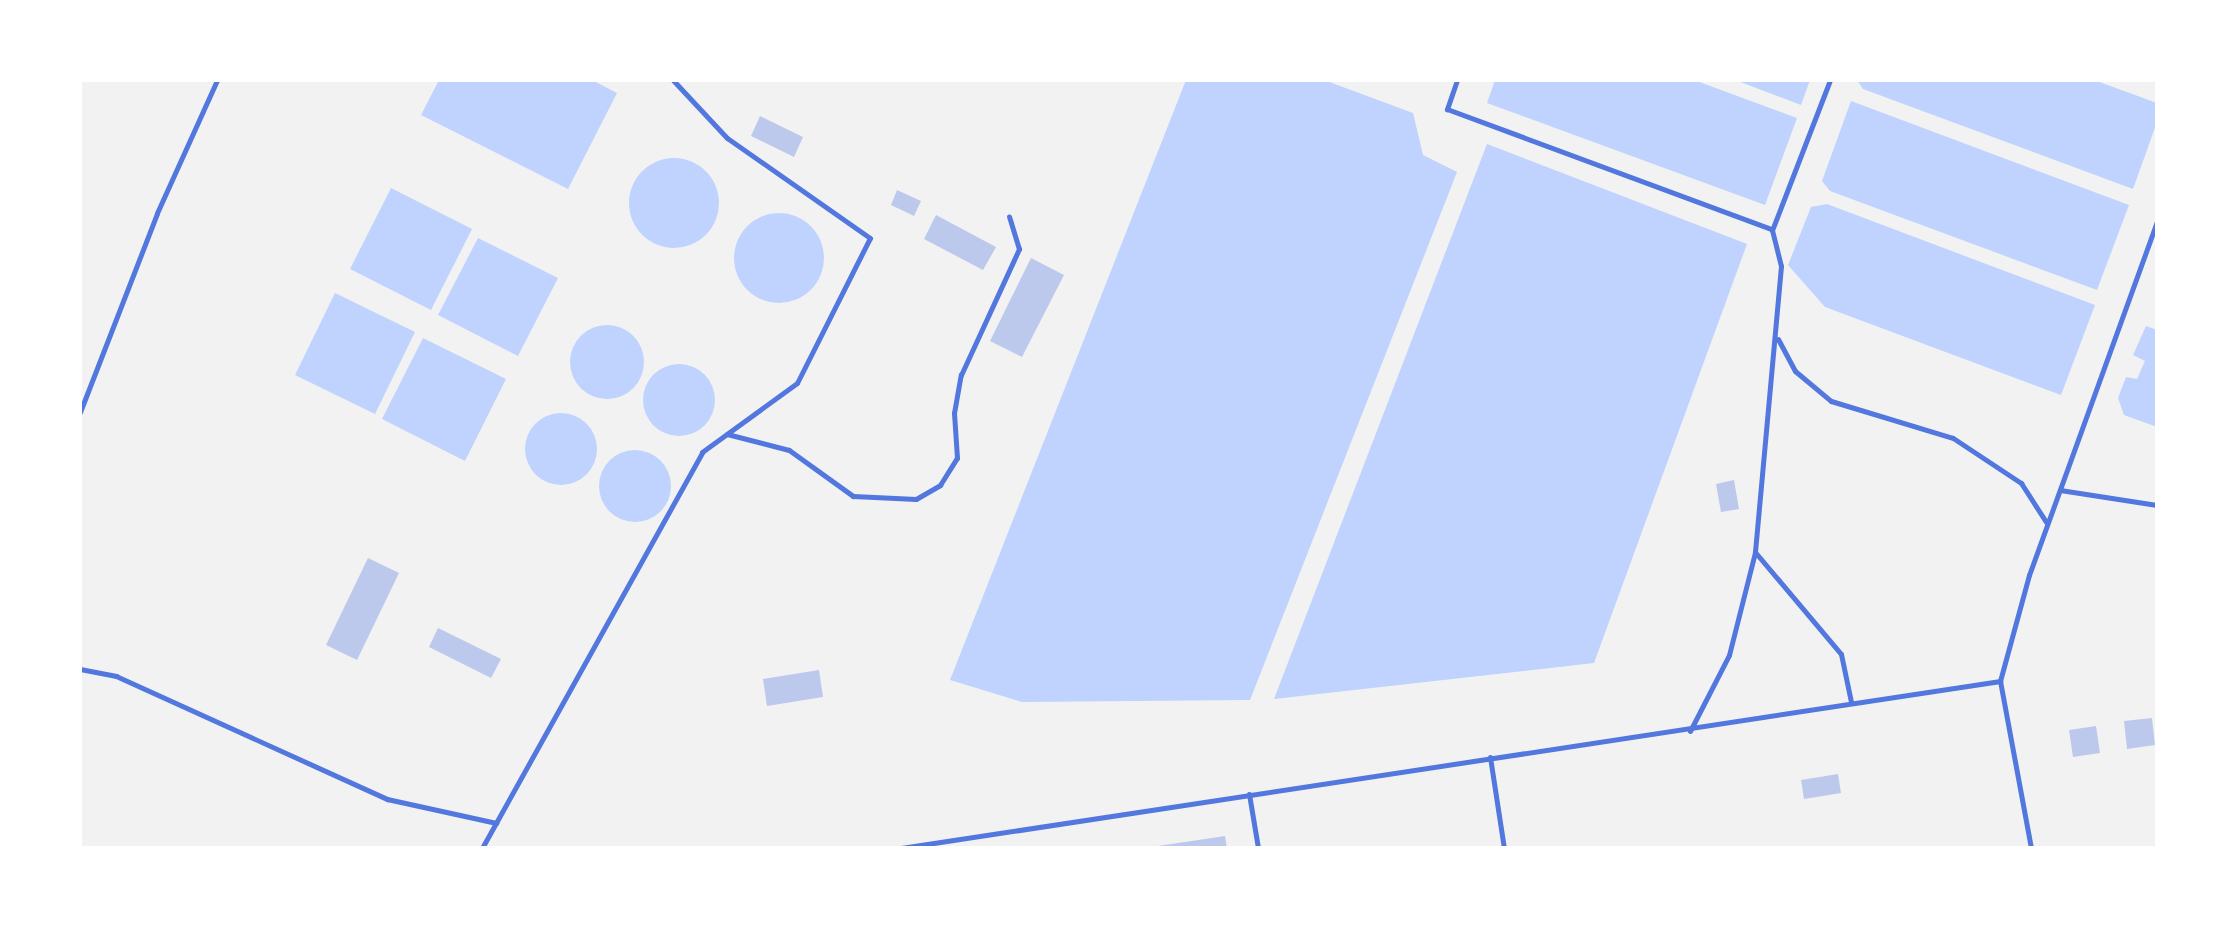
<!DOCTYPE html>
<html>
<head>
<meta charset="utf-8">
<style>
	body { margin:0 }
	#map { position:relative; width:2237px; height:928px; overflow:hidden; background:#f2f2f2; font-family:Overpass,sans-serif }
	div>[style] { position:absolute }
	.water>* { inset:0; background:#bfd3fe }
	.round { border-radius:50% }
	.building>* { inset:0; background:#bdc9ec }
	.service>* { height:5px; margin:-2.5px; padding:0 2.5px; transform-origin:2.5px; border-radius:2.5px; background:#5277de }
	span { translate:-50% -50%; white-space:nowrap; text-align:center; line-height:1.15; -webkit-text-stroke:9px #fff; paint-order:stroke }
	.frame { position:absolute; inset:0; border:82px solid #fff; pointer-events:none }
</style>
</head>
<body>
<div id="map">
	<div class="water">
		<div style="clip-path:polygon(439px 80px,592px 80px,617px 93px,568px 189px,421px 115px)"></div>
		<div style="clip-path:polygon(1186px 80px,1324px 80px,1413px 113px,1423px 155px,1457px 172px,1250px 700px,1022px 702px,950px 680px)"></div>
		<div style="clip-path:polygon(1495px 80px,1694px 80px,1797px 118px,1765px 205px,1487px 103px)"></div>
		<div style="clip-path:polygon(1735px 80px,1810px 80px,1801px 105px)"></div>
		<div style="clip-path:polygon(1857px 80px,2094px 80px,2157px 103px,2157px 122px,2133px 189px,1863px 89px)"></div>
		<div style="clip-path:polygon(1851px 101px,2129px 205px,2097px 290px,1830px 191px,1822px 181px)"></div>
		<div style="clip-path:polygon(1487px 144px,1747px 244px,1594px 663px,1274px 699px)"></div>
		<div class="round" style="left:629px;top:158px;width:90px;height:90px"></div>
		<div style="clip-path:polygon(391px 188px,472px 229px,431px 310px,350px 269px)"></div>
		<div style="clip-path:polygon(1827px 204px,2095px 305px,2061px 395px,1825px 307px,1788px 265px,1811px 207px)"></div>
		<div class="round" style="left:734px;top:213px;width:90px;height:90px"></div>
		<div style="clip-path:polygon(478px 238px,558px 278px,518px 356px,438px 315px)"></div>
		<div style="clip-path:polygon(335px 293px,415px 332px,375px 414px,295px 375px)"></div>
		<div class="round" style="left:570px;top:325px;width:74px;height:74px"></div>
		<div style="clip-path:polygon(2146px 326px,2157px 330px,2157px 427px,2124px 415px,2118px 398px,2126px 377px,2137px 379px,2145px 361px,2133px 355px)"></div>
		<div style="clip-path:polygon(423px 338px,506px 379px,465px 461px,382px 419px)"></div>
		<div class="round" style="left:643px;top:364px;width:72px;height:72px"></div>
		<div class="round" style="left:525px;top:413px;width:72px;height:72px"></div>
		<div class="round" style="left:599px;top:450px;width:72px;height:72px"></div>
	</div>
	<div class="building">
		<div style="clip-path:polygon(760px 116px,803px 137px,794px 157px,751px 136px)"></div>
		<div style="clip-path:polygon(897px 190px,921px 201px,914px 216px,891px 205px)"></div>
		<div style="clip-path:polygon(936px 215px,996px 247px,983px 270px,924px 239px)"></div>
		<div style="clip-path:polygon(1031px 258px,1064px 275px,1022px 357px,990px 341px)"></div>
		<div style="clip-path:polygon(1734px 480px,1739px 509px,1721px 512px,1716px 484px)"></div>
		<div style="clip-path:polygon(368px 558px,399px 573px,357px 660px,326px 645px)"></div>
		<div style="clip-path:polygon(438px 628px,501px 659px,491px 678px,429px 647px)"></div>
		<div style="clip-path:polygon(819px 670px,823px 697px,767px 706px,763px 679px)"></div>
		<div style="clip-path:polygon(2152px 718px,2155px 745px,2127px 749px,2124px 721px)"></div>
		<div style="clip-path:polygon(2096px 726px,2100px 753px,2073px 757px,2069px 730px)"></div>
		<div style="clip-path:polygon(1838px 774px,1841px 793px,1804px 799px,1801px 780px)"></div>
		<div style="clip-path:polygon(1225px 836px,1227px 848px,1158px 848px,1158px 846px)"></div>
	</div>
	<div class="service">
		<div style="left:1457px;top:80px;width:31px;rotate:109deg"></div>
		<div style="left:1447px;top:109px;width:346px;rotate:20.3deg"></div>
		<div style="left:1830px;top:80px;width:161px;rotate:111.1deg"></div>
		<div style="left:1772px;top:230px;width:37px;rotate:76deg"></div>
		<div style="left:1781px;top:266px;width:287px;rotate:95.2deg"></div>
		<div style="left:1755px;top:552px;width:133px;rotate:49.9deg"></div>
		<div style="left:1841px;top:654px;width:49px;rotate:78.2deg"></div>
		<div style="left:1778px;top:339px;width:36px;rotate:62deg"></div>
		<div style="left:1795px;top:371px;width:47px;rotate:39.8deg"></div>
		<div style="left:1831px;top:401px;width:127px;rotate:16.9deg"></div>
		<div style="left:1953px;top:438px;width:82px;rotate:33.5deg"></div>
		<div style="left:2021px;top:483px;width:46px;rotate:57.3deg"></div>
		<div style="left:80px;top:412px;width:213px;rotate:-68.8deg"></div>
		<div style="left:157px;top:213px;width:146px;rotate:-65.7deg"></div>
		<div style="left:727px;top:434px;width:64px;rotate:14.5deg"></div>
		<div style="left:789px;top:450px;width:79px;rotate:35.7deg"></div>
		<div style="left:853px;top:496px;width:63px;rotate:2.7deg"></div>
		<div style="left:916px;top:499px;width:28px;rotate:-30deg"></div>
		<div style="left:940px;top:485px;width:32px;rotate:-58deg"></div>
		<div style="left:957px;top:458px;width:45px;rotate:-93.8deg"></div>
		<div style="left:954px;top:413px;width:39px;rotate:-80deg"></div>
		<div style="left:961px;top:375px;width:139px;rotate:-65.3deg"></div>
		<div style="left:1019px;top:249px;width:34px;rotate:-107deg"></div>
		<div style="left:2060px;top:490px;width:98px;rotate:8.8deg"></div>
		<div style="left:80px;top:669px;width:37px;rotate:11deg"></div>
		<div style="left:116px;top:676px;width:298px;rotate:24.4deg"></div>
		<div style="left:387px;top:799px;width:112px;rotate:12.4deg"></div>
		<div style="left:1690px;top:731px;width:85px;rotate:-62.8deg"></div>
		<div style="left:1729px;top:655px;width:106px;rotate:-75.8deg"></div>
		<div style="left:1490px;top:757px;width:92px;rotate:81.3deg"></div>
		<div style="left:1249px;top:794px;width:55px;rotate:80.5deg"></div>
		<div style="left:482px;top:848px;width:453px;rotate:-60.9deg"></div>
		<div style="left:702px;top:452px;width:117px;rotate:-36deg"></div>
		<div style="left:797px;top:383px;width:162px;rotate:-63.3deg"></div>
		<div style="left:870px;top:238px;width:174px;rotate:-145deg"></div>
		<div style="left:727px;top:138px;width:79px;rotate:-133deg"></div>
		<div style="left:901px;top:848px;width:1112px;rotate:-8.64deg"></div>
		<div style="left:2031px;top:848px;width:170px;rotate:-100.5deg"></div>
		<div style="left:2000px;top:681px;width:110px;rotate:-74.7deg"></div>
		<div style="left:2029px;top:575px;width:376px;rotate:-70.1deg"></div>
	</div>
	<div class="frame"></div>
</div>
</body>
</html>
